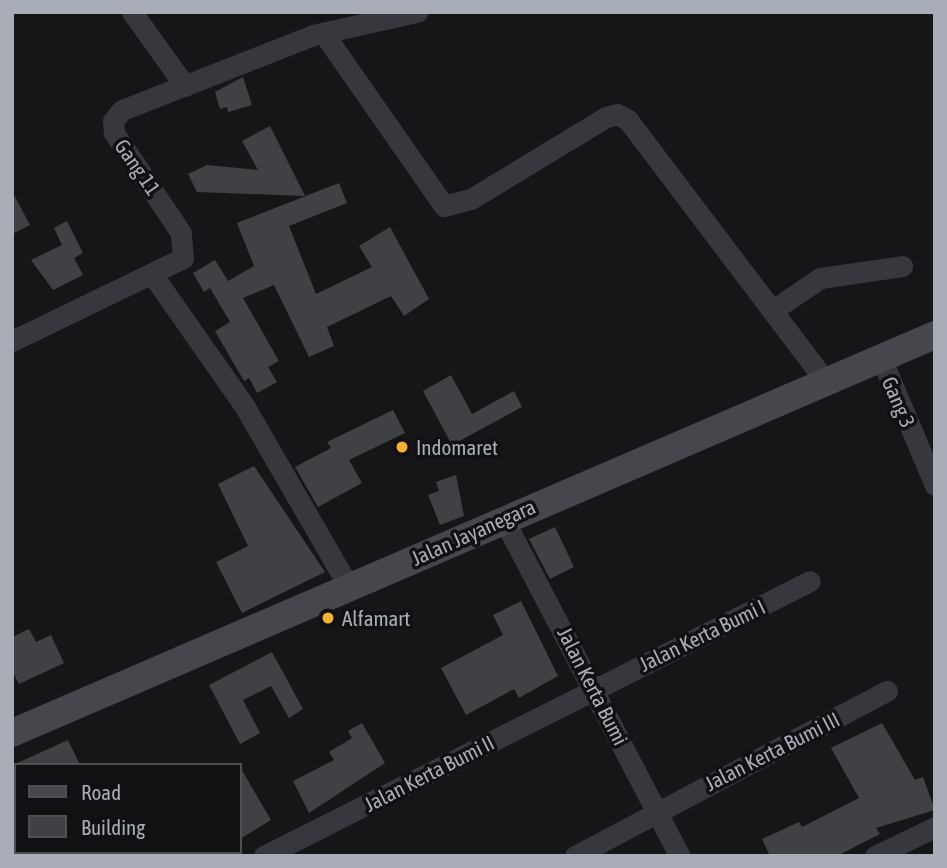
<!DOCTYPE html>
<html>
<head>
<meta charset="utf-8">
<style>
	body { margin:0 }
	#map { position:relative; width:947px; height:868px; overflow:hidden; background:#161618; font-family:"Asap Condensed",sans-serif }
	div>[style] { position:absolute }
	.building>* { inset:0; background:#404145 }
	.street>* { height:21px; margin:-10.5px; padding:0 10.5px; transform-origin:10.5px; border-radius:10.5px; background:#37383d }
	.secondary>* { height:28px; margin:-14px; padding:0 14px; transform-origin:14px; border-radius:14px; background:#45474d }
	.dots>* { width:19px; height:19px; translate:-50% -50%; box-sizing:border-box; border:4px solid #111113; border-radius:50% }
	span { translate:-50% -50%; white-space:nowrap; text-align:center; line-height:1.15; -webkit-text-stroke:7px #111113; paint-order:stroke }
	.street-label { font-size:21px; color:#a8adb8 }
	.poi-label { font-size:21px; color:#a8adb8 }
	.left { translate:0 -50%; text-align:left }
	.frame { position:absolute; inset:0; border:14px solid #a8adb8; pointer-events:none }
	.legend { position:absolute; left:14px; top:763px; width:228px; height:91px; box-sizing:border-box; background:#111113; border:2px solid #4d4f55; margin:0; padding:9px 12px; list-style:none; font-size:21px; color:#a8adb8 }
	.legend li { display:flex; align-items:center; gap:14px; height:35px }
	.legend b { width:35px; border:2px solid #4d4f55 }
</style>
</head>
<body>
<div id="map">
	<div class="building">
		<div style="clip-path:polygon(243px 77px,252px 105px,228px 112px,227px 107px,220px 109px,215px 92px)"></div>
		<div style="clip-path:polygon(270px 126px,305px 196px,197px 192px,188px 174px,207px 165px,258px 170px,242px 141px)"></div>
		<div style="clip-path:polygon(339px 183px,347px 203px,289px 226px,316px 294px,372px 267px,359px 246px,390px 227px,429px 299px,404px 316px,391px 296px,327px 327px,334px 346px,309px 357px,274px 285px,243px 298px,279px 361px,268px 367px,277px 382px,257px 393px,249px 378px,244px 381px,215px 331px,230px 322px,210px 288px,204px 292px,193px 273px,215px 260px,228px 281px,254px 266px,237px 223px)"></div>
		<div style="clip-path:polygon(12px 191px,30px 225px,12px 234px)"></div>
		<div style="clip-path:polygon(67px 221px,83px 253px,74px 258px,83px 275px,53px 290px,31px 260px,62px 245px,54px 228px)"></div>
		<div style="clip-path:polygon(451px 375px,472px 414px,514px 391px,522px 407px,452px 445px,423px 391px)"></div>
		<div style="clip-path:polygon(393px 410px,405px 433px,349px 460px,362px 483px,318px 507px,295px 467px,331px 448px,327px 442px)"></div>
		<div style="clip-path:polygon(254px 466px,325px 572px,242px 613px,216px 562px,248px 546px,218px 484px)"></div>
		<div style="clip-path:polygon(456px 475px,464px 516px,440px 525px,428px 495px,439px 491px,436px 482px)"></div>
		<div style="clip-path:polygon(555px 527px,574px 567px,550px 579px,529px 539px)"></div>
		<div style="clip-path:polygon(521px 601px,558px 676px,519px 698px,514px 689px,466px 715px,441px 668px,503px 635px,493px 615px)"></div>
		<div style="clip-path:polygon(29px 629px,36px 642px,51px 635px,64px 663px,19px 684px,12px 671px,12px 637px)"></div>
		<div style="clip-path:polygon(272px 652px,303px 709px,289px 718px,271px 686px,243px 700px,260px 733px,240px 744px,209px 685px)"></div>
		<div style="clip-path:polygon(362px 723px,385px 763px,309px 813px,293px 781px,334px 760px,329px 752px,352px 738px,348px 731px)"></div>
		<div style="clip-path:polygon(882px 723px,915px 780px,923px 777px,935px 810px,876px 828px,880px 834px,837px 856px,770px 856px,762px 839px,799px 822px,802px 827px,859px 798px,831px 748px)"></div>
		<div style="clip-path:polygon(68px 740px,80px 765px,13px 765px)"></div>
		<div style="clip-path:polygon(240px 767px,271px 820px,240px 839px)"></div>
	</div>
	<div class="street">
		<div style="left:132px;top:12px;width:91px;rotate:54.4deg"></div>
		<div style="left:324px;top:34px;width:210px;rotate:55.1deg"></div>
		<div style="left:444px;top:206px;width:28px;rotate:-15deg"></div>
		<div style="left:471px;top:199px;width:158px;rotate:-31.3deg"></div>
		<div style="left:606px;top:117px;width:11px;rotate:-15deg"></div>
		<div style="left:617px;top:114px;width:13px;rotate:29deg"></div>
		<div style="left:628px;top:120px;width:330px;rotate:52.9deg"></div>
		<div style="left:152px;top:274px;width:162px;rotate:55deg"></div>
		<div style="left:245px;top:407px;width:208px;rotate:60deg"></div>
		<div style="left:773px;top:310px;width:57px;rotate:-34.2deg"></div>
		<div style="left:820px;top:278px;width:83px;rotate:-8.3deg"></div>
		<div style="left:12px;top:341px;width:190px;rotate:-25.9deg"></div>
		<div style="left:183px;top:258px;width:25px;rotate:-95deg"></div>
		<div style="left:181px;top:233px;width:120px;rotate:-123.8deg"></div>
		<div style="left:114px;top:133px;width:12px;rotate:-95deg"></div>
		<div style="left:113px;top:121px;width:14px;rotate:-51deg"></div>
		<div style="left:122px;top:110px;width:205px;rotate:-21.4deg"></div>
		<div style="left:313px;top:35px;width:107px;rotate:-12.5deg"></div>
		<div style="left:881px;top:358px;width:138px;rotate:67deg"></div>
		<div style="left:503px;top:518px;width:382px;rotate:62.4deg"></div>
		<div style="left:264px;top:856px;width:611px;rotate:-26.73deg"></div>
		<div style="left:575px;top:856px;width:353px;rotate:-27.9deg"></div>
		<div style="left:875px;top:856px;width:67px;rotate:-25.8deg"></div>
	</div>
	<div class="secondary">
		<div style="left:12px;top:733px;width:1005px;rotate:-23.33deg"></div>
	</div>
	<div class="dots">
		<div style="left:402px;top:447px;background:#f2b134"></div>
		<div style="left:328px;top:618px;background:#f2b134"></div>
	</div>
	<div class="street-label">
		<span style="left:138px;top:167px;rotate:55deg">Gang 11</span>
		<span style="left:899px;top:402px;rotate:67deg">Gang 3</span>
		<span style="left:473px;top:532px;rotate:-24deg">Jalan Jayanegara</span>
		<span style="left:702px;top:635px;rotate:-26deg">Jalan Kerta Bumi I</span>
		<span style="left:593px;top:686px;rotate:63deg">Jalan Kerta Bumi</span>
		<span style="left:772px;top:751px;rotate:-27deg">Jalan Kerta Bumi III</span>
		<span style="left:429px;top:773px;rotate:-27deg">Jalan Kerta Bumi II</span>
	</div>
	<div class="poi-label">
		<span class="left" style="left:416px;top:447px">Indomaret</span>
		<span class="left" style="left:342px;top:618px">Alfamart</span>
	</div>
	<div class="frame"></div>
	<ul class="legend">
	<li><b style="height:9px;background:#45474d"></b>Road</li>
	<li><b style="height:19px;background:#404145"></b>Building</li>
	</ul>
</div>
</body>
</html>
